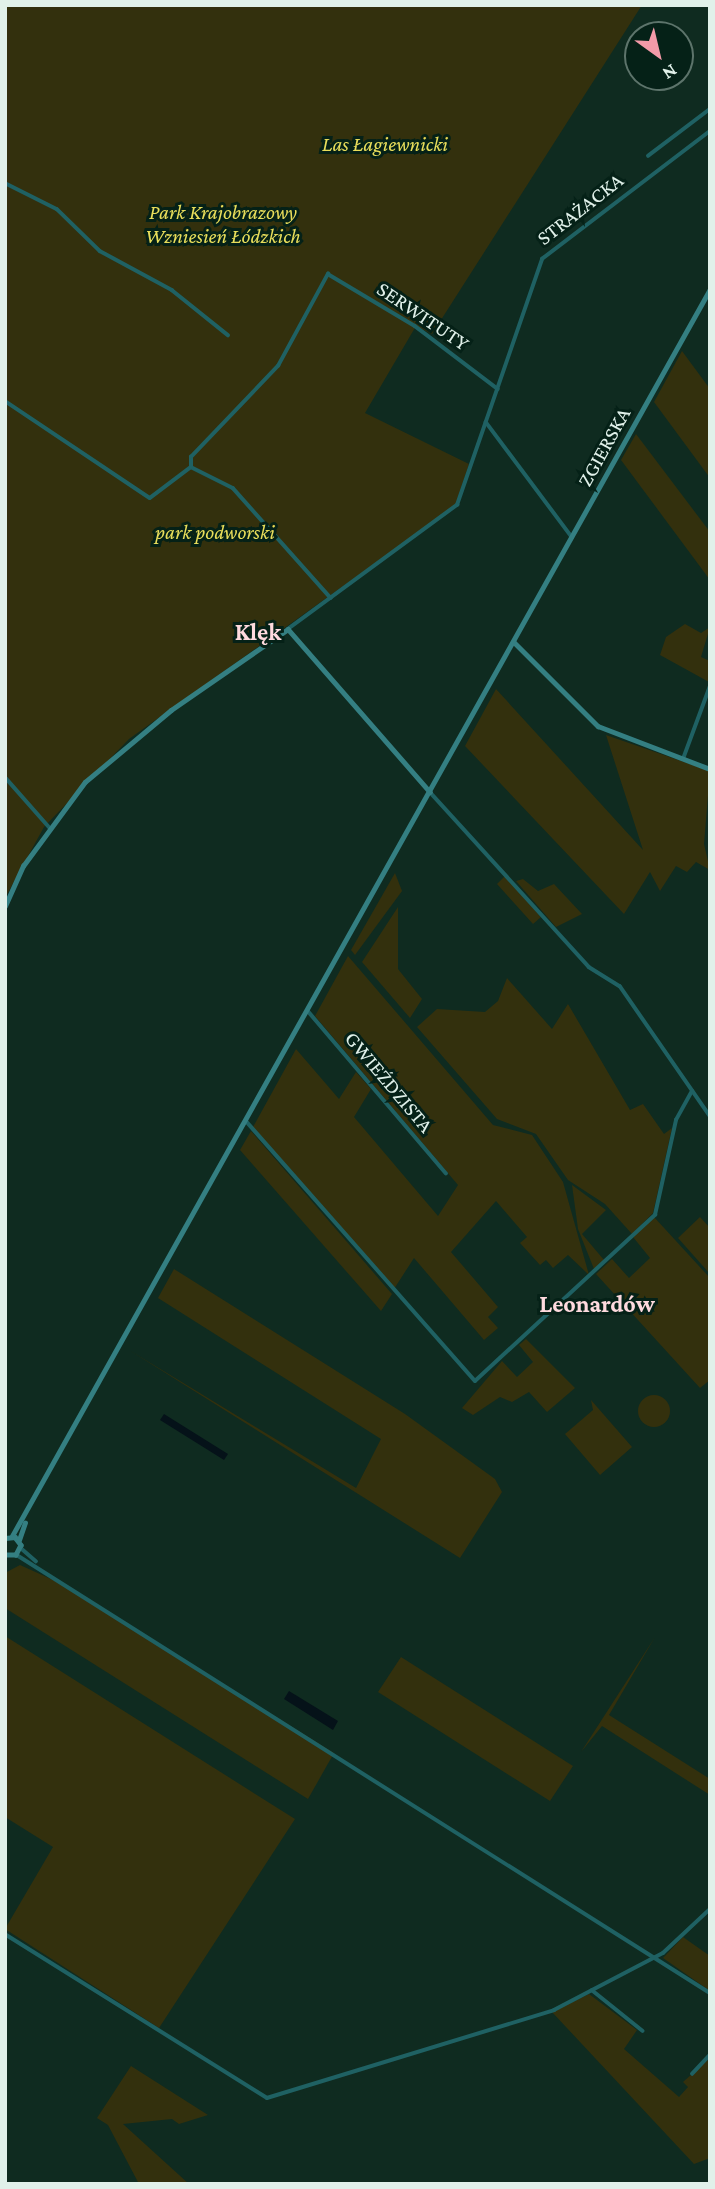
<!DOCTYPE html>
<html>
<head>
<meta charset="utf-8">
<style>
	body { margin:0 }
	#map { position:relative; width:715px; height:2189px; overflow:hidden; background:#0f2b20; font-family:"Crimson Pro",serif }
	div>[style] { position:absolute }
	.green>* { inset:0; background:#33300d }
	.round { border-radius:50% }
	.water>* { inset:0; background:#051219 }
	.street>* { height:3.5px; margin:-1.75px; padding:0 1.75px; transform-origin:1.75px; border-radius:1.75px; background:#1f6163 }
	.secondary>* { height:4.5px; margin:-2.25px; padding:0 2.25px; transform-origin:2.25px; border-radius:2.25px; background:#347f82 }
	span { translate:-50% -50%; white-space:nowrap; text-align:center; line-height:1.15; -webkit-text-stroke:6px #052117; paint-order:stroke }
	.park-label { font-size:21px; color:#e9de5b; font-style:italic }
	.street-label { font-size:21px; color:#e1f1ea }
	.quarter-label { font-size:24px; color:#fedade; font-weight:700 }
	.frame { position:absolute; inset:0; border:7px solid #e1f1ea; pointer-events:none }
	.north { position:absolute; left:624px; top:21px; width:70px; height:70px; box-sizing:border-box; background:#052117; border:2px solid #5d746b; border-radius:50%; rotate:146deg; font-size:19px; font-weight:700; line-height:28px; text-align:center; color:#e1f1ea }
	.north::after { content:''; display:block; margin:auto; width:24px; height:32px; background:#f39aa8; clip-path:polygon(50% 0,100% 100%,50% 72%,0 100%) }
</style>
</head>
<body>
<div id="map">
	<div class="green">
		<div style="clip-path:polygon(5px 5px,642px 5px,432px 334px,416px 326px,365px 413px,469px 464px,455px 506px,129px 739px,44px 827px,5px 898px)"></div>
		<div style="clip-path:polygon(682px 351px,710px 389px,710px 478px,654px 402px)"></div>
		<div style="clip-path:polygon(636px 434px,710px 532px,710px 580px,621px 460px)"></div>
		<div style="clip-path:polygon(685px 624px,701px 633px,710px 627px,701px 657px,710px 661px,709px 682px,660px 655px,666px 637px)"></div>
		<div style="clip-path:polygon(496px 689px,643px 850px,606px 735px,710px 771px,704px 844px,710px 870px,696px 862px,687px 872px,676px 866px,660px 891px,650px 872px,624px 914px,465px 746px)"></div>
		<div style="clip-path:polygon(395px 873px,402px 891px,355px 955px,351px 950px)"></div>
		<div style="clip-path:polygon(505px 876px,541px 917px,533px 924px,497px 884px)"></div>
		<div style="clip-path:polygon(523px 879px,538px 891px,554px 884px,582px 914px,556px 927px,516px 881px)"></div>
		<div style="clip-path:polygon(398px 907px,398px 969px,422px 999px,410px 1018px,362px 962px)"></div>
		<div style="clip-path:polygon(348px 956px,493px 1125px,532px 1135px,563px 1182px,589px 1275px,568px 1255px,553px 1268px,546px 1260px,540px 1265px,520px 1243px,527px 1237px,496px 1201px,451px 1252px,498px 1307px,488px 1317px,498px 1328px,484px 1340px,414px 1258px,394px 1289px,253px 1127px,296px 1049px,339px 1099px,356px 1072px,371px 1089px,354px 1117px,438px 1216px,458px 1185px,315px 1016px)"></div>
		<div style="clip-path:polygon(507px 978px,552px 1029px,568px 1004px,630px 1110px,643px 1104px,664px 1134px,672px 1128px,653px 1213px,632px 1234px,605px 1204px,568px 1180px,536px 1134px,497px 1119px,417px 1027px,437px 1009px,485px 1012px,498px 1001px)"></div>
		<div style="clip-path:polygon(251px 1131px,392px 1294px,381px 1311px,240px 1150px)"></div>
		<div style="clip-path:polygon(572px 1185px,606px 1210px,582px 1234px,604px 1260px,594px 1269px,578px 1229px)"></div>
		<div style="clip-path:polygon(654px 1217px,710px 1278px,710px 1380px,700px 1388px,596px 1274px,612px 1259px,629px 1278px,650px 1258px,633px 1237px)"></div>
		<div style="clip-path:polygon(700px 1217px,710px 1228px,710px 1274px,678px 1238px)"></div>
		<div style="clip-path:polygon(174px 1269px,405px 1414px,495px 1479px,502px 1492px,460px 1558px,129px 1350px,356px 1488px,381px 1439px,158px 1298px)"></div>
		<div style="clip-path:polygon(526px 1339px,575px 1388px,547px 1412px,529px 1392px,512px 1402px,500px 1397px,473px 1415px,462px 1408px,502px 1361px,517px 1377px,533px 1362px,519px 1345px)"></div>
		<div class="round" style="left:638px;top:1395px;width:32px;height:32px"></div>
		<div style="clip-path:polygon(591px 1400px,632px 1447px,600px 1475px,565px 1434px,593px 1410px)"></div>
		<div style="clip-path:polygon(20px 1565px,62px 1584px,334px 1753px,308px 1799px,5px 1608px,5px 1573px)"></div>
		<div style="clip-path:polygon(5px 1636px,295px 1819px,159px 2028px,5px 1929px,53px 1847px,5px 1817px)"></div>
		<div style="clip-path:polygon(655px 1637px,609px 1715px,710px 1779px,710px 1795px,602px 1726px,581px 1752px)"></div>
		<div style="clip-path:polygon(401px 1657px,573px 1766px,550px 1801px,378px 1692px)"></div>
		<div style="clip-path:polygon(683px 1937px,710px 1956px,710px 1991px,663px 1958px)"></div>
		<div style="clip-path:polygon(589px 1994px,637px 2030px,624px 2049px,679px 2097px,688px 2087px,683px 2082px,710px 2058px,710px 2158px,694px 2164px,552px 2012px)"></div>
		<div style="clip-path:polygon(131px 2066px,208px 2115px,179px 2124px,172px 2119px,123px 2124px,189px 2184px,139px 2184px,108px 2125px,97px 2118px)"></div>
	</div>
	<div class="water">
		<div style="clip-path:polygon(164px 1414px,228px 1454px,224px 1460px,160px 1420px)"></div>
		<div style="clip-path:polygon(289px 1691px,338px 1721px,333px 1730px,284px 1699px)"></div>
	</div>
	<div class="street">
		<div style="left:648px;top:156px;width:78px;rotate:-37.2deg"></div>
		<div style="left:5px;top:183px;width:58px;rotate:26.6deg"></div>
		<div style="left:57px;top:209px;width:60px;rotate:44.3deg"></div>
		<div style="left:100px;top:251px;width:82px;rotate:28.4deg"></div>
		<div style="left:172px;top:290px;width:72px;rotate:38.8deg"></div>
		<div style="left:5px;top:401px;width:174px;rotate:33.8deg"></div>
		<div style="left:150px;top:498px;width:51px;rotate:-37.1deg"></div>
		<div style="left:191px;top:467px;width:47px;rotate:26.6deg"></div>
		<div style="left:233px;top:488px;width:147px;rotate:48.3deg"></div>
		<div style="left:486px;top:422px;width:144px;rotate:53.2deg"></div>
		<div style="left:191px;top:467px;width:10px;rotate:-90deg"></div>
		<div style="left:191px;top:457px;width:126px;rotate:-46.3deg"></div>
		<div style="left:278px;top:366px;width:105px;rotate:-61.5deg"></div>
		<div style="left:328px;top:274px;width:101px;rotate:30.9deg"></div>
		<div style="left:415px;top:326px;width:104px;rotate:37.2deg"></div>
		<div style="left:288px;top:629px;width:210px;rotate:-36.3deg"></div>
		<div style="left:457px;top:505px;width:260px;rotate:-70.9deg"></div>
		<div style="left:542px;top:259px;width:211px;rotate:-37.3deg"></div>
		<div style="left:683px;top:759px;width:78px;rotate:-69.7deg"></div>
		<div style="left:5px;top:777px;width:68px;rotate:48.6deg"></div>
		<div style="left:430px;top:792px;width:236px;rotate:47.7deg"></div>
		<div style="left:589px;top:967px;width:36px;rotate:32deg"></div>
		<div style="left:620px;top:986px;width:158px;rotate:55.3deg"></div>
		<div style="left:308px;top:1011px;width:213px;rotate:49.6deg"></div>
		<div style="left:247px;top:1122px;width:345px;rotate:48.6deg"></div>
		<div style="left:475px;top:1381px;width:245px;rotate:-42.7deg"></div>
		<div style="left:655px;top:1215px;width:97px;rotate:-77.5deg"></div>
		<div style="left:676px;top:1120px;width:33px;rotate:-61deg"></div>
		<div style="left:21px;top:1548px;width:20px;rotate:41deg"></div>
		<div style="left:17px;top:1555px;width:820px;rotate:32.29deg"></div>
		<div style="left:5px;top:1934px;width:309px;rotate:32deg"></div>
		<div style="left:267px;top:2098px;width:300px;rotate:-17deg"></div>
		<div style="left:554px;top:2010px;width:123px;rotate:-27.6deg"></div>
		<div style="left:663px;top:1953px;width:64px;rotate:-43.1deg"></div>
		<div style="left:592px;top:1990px;width:65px;rotate:38.8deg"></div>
		<div style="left:692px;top:2074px;width:26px;rotate:-47deg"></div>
	</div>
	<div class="secondary">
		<div style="left:514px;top:642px;width:119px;rotate:45deg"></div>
		<div style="left:598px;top:726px;width:120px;rotate:21deg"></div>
		<div style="left:5px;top:906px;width:44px;rotate:-65.8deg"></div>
		<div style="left:23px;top:866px;width:104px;rotate:-53.6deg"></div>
		<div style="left:85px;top:782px;width:112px;rotate:-39.9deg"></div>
		<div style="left:171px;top:710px;width:142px;rotate:-34.7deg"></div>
		<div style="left:288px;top:629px;width:216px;rotate:48.9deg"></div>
		<div style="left:12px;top:1536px;width:1429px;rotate:-60.76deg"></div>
		<div style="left:5px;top:1538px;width:10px;rotate:-6deg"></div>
		<div style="left:15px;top:1537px;width:10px;rotate:53deg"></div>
		<div style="left:21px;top:1545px;width:11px;rotate:117deg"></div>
		<div style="left:16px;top:1555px;width:11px;rotate:180deg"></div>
		<div style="left:19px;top:1540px;width:18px;rotate:-71deg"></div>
	</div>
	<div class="park-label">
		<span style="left:385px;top:144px">Las Łagiewnicki</span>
		<span style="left:223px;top:224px">Park Krajobrazowy<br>Wzniesień Łódzkich</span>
		<span style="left:215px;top:532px">park podworski</span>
	</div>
	<div class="street-label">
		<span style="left:580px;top:209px;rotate:-38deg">STRAŻACKA</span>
		<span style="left:423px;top:316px;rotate:34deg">SERWITUTY</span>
		<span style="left:604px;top:447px;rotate:-61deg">ZGIERSKA</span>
		<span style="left:389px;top:1082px;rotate:50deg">GWIEŹDZISTA</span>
	</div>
	<div class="quarter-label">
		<span style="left:258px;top:632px">Klęk</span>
		<span style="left:597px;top:1304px">Leonardów</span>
	</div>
	<div class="frame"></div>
	<div class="north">N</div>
</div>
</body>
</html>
